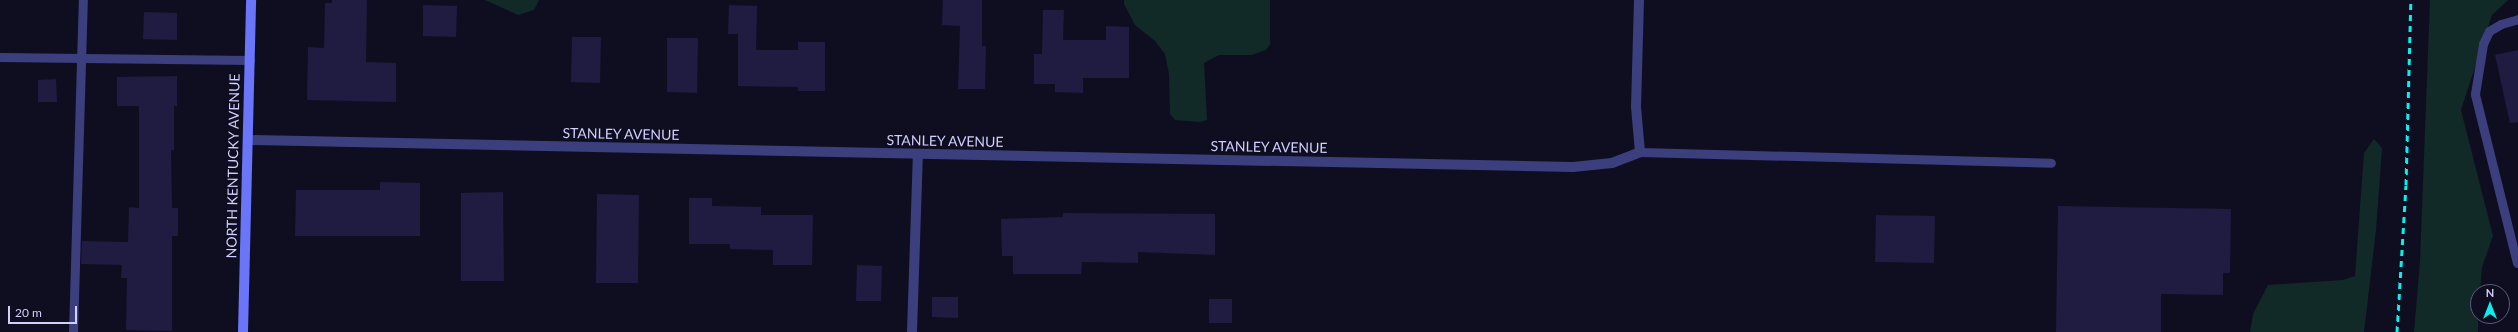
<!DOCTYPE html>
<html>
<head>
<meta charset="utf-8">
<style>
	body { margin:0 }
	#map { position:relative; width:2518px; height:332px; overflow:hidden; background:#0f0e21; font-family:Lato,sans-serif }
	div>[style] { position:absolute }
	.green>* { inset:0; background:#112a27 }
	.building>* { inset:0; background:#1f1b41 }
	.lane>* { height:9px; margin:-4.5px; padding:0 4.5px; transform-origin:4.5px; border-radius:4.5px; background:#3b3f7e }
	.street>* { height:10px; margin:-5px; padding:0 5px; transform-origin:5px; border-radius:5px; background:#3b3f7e }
	.secondary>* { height:10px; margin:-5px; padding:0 5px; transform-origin:5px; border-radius:5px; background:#6a75f9 }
	.rail>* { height:3px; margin-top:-1.5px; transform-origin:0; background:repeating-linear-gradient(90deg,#09efef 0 6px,transparent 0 11px) }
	span { translate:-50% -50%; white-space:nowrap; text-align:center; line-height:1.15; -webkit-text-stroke:3px #0f0e21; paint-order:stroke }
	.street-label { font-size:14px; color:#d0cffd }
	.north { position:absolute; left:2470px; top:284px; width:40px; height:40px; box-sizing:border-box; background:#0f0e21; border:1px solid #5c5b79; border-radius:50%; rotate:0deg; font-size:11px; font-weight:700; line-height:16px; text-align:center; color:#d0cffd }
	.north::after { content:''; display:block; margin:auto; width:14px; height:18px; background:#09efef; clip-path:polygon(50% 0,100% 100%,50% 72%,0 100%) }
	.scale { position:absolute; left:8px; top:306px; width:69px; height:18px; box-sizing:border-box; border:2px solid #d0cffd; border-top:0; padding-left:5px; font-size:12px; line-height:14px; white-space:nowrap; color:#d0cffd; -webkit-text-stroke:3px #0f0e21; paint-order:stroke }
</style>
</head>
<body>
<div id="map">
	<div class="green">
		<div style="clip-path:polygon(485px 0,539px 0,534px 10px,518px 15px)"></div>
		<div style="clip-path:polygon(1124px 0,1270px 0,1270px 44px,1266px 50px,1251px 55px,1219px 55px,1204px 63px,1207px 120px,1200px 122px,1175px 120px,1170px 114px,1169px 74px,1165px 54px,1155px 41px,1135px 25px,1124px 4px)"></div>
		<div style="clip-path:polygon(2430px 0,2508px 0,2492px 15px,2461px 110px,2493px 236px,2482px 267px,2480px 292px,2478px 292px,2478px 332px,2414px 332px,2420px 262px)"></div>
		<div style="clip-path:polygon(2374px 139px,2382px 148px,2376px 230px,2364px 332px,2250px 332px,2253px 314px,2268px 285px,2343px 280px,2355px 276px,2364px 153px)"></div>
	</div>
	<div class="building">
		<div style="clip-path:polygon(332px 0,367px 0,366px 62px,396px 63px,396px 102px,307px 100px,308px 47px,324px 48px,325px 3px,332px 3px)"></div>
		<div style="clip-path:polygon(943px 0,982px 0,982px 46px,986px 46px,985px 89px,958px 89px,960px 26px,942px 25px)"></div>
		<div style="clip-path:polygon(423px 5px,457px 6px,456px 37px,423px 36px)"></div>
		<div style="clip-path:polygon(729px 5px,757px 6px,756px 50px,798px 50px,798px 42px,825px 42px,825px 91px,798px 91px,798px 87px,738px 86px,738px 34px,728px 34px)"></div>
		<div style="clip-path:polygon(1043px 10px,1064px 10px,1063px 40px,1106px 40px,1106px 26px,1129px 27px,1129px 78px,1083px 78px,1083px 93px,1055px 92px,1055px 84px,1034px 84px,1034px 54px,1042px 54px)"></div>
		<div style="clip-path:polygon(144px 12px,177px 13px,177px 40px,143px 39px)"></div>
		<div style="clip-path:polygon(572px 37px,601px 37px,600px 83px,571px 82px)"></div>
		<div style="clip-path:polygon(667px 38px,698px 38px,697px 93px,667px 92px)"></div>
		<div style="clip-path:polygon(2518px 50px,2518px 122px,2510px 123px,2495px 55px)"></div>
		<div style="clip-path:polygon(177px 76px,177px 106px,174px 106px,174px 150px,171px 150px,172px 208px,178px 208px,178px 236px,172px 236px,172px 331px,126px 330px,127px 278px,121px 278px,122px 265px,81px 264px,82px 241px,128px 242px,129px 207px,139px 208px,139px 106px,117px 106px,117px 77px)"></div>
		<div style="clip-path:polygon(56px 79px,57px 102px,38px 102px,38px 80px)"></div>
		<div style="clip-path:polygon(380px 182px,420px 183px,420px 236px,295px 236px,296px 190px,380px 190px)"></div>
		<div style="clip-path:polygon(503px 192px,504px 281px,461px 281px,461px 193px)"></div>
		<div style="clip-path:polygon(597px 194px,639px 195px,638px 283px,596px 283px)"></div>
		<div style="clip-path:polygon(689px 198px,712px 198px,712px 206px,761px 207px,761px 215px,813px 215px,812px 265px,773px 265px,773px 250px,730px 249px,730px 244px,689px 244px)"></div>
		<div style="clip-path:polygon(2058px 206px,2231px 209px,2230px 273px,2223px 273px,2223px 295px,2161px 294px,2161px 332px,2056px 332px)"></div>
		<div style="clip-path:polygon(1063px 213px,1215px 214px,1215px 255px,1138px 252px,1138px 263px,1082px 262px,1081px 274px,1013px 274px,1013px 256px,1002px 256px,1001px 219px,1063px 217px)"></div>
		<div style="clip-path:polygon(1876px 215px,1935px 216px,1934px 263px,1875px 262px)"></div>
		<div style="clip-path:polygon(857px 265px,882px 266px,881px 301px,856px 301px)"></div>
		<div style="clip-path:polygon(932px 297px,958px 297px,958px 318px,932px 317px)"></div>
		<div style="clip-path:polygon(1209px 299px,1232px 299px,1232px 323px,1209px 323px)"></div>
	</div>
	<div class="lane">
		<div style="left:0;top:57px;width:250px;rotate:0.7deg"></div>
		<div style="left:1640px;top:152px;width:411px;rotate:1.5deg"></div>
		<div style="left:2517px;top:263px;width:174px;rotate:-104deg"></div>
		<div style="left:2475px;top:94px;width:51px;rotate:-80.9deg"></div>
		<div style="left:2483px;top:44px;width:14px;rotate:-65deg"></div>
		<div style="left:2489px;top:31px;width:14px;rotate:-30deg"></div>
		<div style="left:2501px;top:24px;width:18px;rotate:-16deg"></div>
		<div style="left:73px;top:332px;width:332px;rotate:-88.3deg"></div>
	</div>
	<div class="street">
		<div style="left:248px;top:140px;width:1325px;rotate:1.17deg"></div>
		<div style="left:1573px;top:167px;width:39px;rotate:-6deg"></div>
		<div style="left:1612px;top:163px;width:30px;rotate:-21deg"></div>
		<div style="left:1640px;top:152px;width:45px;rotate:-95.1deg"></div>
		<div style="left:1636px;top:107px;width:107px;rotate:-88.4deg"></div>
		<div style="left:912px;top:332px;width:178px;rotate:-88.1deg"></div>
	</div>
	<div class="secondary">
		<div style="left:243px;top:332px;width:332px;rotate:-88.6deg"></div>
	</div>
	<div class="rail">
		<div style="left:2397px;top:332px;width:147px;rotate:-86.5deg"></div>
		<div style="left:2406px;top:185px;width:185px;rotate:-88.5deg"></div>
	</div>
	<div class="street-label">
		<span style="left:621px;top:134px;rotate:1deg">STANLEY AVENUE</span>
		<span style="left:945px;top:141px;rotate:1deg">STANLEY AVENUE</span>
		<span style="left:1269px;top:147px;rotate:1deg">STANLEY AVENUE</span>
		<span style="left:233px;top:166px;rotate:-89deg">NORTH KENTUCKY AVENUE</span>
	</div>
	<div class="north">N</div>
	<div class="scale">20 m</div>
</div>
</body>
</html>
